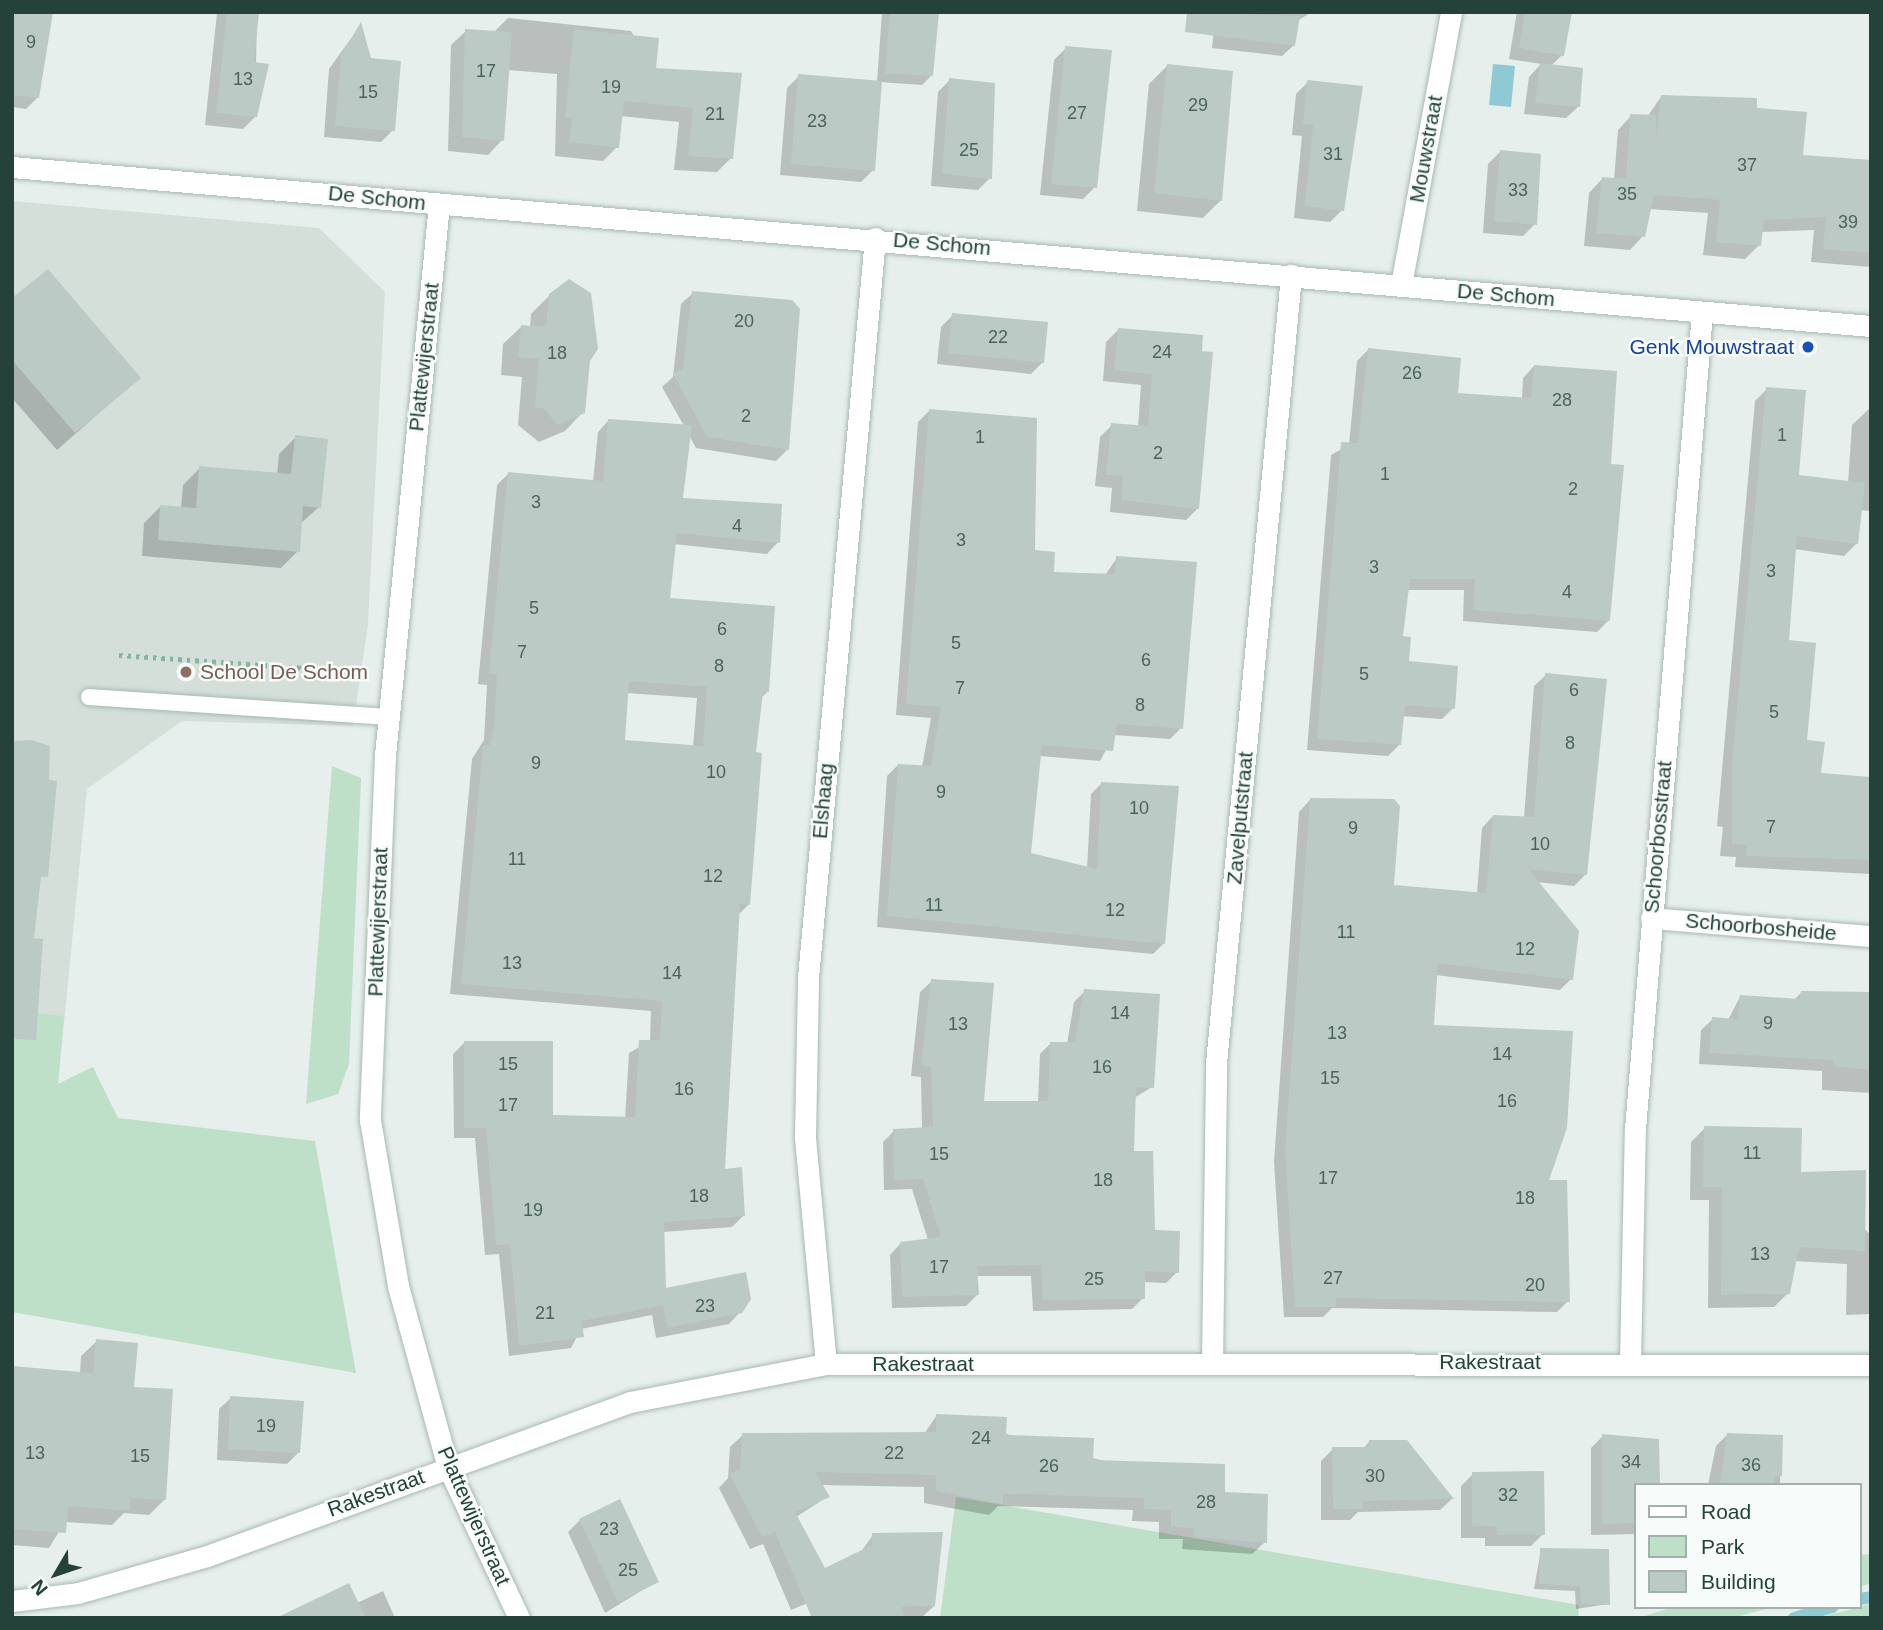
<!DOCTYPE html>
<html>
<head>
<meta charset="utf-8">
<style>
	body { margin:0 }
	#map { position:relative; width:1883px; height:1630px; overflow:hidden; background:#e6efeb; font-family:Arial,sans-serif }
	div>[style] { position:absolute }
	.built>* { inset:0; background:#d4dfda }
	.green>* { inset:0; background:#bfe0c8 }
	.water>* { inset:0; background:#8ec9d4 }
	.shadow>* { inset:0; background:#0003 }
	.stream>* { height:12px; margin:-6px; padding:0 6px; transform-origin:6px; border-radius:6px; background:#8ec9d4 }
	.building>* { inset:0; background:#bbcac4 }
	.path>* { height:4.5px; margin-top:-2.25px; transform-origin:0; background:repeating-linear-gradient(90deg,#86b3a5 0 3.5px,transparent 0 8.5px) }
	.roads { filter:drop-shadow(0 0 2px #a8b8b2) drop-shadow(0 0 2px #a8b8b2) }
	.lane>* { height:16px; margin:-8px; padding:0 8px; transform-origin:8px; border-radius:8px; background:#fff }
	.street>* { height:21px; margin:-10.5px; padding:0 10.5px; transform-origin:10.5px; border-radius:10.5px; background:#fff }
	.dots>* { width:19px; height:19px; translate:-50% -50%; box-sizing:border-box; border:4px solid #f7fbf9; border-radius:50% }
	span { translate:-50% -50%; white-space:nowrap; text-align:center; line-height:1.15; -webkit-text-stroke:5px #f7fbf9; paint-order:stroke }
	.number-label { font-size:18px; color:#4a645c }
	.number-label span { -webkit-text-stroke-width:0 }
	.street-label { font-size:21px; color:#24423a }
	.transit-label { font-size:21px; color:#164399 }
	.right { translate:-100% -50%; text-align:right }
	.education-label { font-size:21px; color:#785e54 }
	.left { translate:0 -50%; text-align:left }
	.frame { position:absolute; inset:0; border:14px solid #24423a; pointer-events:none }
	.legend { position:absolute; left:1634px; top:1483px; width:228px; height:126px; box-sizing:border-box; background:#f7fbf9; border:2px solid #a3b1ad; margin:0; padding:9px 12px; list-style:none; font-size:21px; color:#24423a }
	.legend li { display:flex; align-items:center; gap:14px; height:35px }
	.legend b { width:35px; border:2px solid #a3b1ad }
	.north { position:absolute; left:21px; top:1539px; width:70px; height:70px; -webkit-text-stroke:5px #f7fbf9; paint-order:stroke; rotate:231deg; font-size:19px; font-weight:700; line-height:28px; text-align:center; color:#24423a }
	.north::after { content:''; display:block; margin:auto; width:24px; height:32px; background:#24423a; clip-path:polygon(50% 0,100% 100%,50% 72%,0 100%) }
</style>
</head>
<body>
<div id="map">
	<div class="built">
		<div style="clip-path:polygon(12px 201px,319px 228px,385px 292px,368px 624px,353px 726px,182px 721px,87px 789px,58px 1084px,93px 1067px,12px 1117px)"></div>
	</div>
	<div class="green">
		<div style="clip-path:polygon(332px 766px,361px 778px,349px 1064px,338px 1094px,306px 1104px)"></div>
		<div style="clip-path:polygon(12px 1011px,64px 1016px,58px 1084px,93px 1067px,118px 1118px,315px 1141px,356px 1373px,12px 1312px)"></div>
		<div style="clip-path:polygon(956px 1497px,1579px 1605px,1578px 1618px,940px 1618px)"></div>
		<div style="clip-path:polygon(1871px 1554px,1871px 1584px,1860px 1586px,1860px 1555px)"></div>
		<div style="clip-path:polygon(1871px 1603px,1871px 1618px,1818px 1618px,1860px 1607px)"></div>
		<div style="clip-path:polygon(1673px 1607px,1773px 1607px,1732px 1618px,1639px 1618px)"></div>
	</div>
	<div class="water">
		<div style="clip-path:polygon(1493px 64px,1515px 66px,1511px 107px,1489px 105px)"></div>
	</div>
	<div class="shadow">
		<div style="clip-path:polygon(12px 12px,38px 97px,26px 109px,12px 107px)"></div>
		<div style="clip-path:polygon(257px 12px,255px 117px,243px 129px,205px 125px,217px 13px)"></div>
		<div style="clip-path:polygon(882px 12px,937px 12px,932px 75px,922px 85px,880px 82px,873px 170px,861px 182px,780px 175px,787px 88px,799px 76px,877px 82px)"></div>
		<div style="clip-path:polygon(1216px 12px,1312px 12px,1297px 21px,1294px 45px,1282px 56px,1212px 48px)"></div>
		<div style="clip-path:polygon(1517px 12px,1570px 12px,1562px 55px,1551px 66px,1578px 107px,1566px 118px,1524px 114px,1529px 77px,1541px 64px,1509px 59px)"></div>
		<div style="clip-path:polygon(508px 18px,631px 31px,654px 70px,740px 75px,731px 158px,717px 172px,674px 170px,679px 122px,621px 116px,617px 147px,603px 161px,555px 156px,557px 74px,508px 70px,502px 140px,488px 155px,448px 151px,451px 45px,466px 31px,493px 33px)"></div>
		<div style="clip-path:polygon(360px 26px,393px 130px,381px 142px,324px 137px,329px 69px)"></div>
		<div style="clip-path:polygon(1066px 48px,1095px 187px,1083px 199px,1040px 195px,1054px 60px)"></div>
		<div style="clip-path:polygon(1167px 66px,1221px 200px,1203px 218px,1137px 211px,1149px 84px)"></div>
		<div style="clip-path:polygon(950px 80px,990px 178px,978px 190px,931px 186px,938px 92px)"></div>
		<div style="clip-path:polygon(1308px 82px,1342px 210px,1330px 222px,1294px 218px,1302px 136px,1292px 135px,1296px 94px)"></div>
		<div style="clip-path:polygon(1661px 97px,1755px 109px,1801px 156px,1871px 161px,1871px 267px,1811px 262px,1814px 230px,1761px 232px,1759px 245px,1745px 259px,1703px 255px,1708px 213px,1649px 209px,1643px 236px,1630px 250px,1584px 246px,1589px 193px,1602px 179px,1614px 180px,1618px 130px,1631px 116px,1647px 117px)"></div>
		<div style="clip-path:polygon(1500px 152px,1535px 224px,1523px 236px,1483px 233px,1488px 164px)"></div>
		<div style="clip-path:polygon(evenodd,693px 293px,787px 450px,776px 461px,696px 448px,689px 435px,681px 500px,778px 542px,767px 554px,674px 544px,669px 600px,768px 691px,761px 698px,754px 754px,749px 904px,737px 916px,723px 1171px,743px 1216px,732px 1227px,662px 1232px,665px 1290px,740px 1312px,729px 1324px,656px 1338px,652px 1315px,581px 1329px,571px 1348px,509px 1356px,499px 1254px,485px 1255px,475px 1138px,454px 1138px,453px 1054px,464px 1043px,551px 1116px,625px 1119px,629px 1053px,650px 1041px,651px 1011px,450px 994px,472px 759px,484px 740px,487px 685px,478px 684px,497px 485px,508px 474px,593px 482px,598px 432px,609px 420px,684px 426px,662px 387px,673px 377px,681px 304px,693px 293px,627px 693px,697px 698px,693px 747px,623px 741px,627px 693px)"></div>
		<div style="clip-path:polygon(550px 295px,588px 361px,583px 412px,565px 431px,539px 442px,518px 425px,522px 377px,501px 375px,503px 344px,521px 327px,530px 327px,531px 314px)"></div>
		<div style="clip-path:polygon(12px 301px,139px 378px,57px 450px,12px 398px)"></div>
		<div style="clip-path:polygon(953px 315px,1043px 362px,1031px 374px,937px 364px,941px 327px)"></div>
		<div style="clip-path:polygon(1118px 330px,1201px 336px,1198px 508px,1186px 520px,1110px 512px,1112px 488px,1095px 486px,1100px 437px,1112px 425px,1138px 427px,1141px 385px,1103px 381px,1106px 342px)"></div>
		<div style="clip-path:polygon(1368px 350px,1456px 394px,1522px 399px,1523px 378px,1534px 366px,1609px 466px,1608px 621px,1597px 632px,1463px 621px,1464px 590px,1407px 590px,1401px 637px,1407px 663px,1453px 708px,1442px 719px,1402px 716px,1399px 745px,1388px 756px,1307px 750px,1331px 455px,1349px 445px,1357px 361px)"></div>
		<div style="clip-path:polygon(1767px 389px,1797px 476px,1848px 483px,1852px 425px,1871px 407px,1871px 511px,1860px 510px,1857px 543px,1844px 556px,1794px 549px,1787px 642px,1805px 742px,1819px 775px,1871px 779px,1871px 874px,1735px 867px,1736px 857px,1720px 856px,1723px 827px,1717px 826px,1755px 401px)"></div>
		<div style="clip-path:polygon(929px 411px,1052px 573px,1105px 575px,1117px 558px,1181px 728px,1170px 739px,1114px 735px,1100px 761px,1039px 756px,1029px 854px,1087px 869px,1091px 794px,1102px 783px,1164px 943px,1153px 954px,877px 927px,887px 776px,898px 765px,922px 767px,931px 718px,896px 715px,918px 422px)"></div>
		<div style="clip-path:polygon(296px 437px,319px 507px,300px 524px,298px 551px,281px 568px,142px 556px,144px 523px,161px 506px,181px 508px,183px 485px,200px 468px,277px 475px,279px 454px)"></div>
		<div style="clip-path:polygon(1546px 675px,1586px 874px,1574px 886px,1537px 882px,1571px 979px,1560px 990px,1435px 975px,1432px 1027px,1547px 1182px,1568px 1301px,1557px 1312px,1332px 1308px,1323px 1317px,1284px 1317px,1274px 1162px,1299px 812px,1310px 800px,1392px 887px,1477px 894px,1482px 828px,1493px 816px,1524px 818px,1534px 686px)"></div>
		<div style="clip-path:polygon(932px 981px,983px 1103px,1038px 1102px,1040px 1054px,1051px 1043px,1067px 1044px,1074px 1002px,1085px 991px,1152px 1087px,1134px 1098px,1132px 1153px,1153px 1232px,1177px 1272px,1166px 1283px,1143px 1282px,1143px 1298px,1132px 1309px,1033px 1311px,1031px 1276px,976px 1276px,977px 1295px,966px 1306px,892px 1308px,890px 1255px,901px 1243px,928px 1240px,912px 1189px,884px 1190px,883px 1142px,894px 1131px,922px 1129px,921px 1077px,911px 1076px,920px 992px)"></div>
		<div style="clip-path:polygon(1801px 993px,1871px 997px,1871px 1093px,1822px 1090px,1822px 1071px,1699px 1064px,1701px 1030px,1713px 1019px,1728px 1020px,1740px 997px,1793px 1001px)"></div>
		<div style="clip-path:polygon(1705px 1128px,1799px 1174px,1871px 1235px,1871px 1314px,1846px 1315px,1847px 1264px,1794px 1261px,1788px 1293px,1774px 1307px,1708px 1308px,1709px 1200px,1690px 1200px,1691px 1142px)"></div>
		<div style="clip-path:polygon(97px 1341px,133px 1389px,165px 1499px,149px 1515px,124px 1513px,112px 1525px,65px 1522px,49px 1548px,12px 1545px,12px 1369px,80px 1374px,81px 1356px)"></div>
		<div style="clip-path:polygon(231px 1398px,299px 1452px,287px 1464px,217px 1460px,219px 1409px)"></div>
		<div style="clip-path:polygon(937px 1415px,1223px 1494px,1265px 1542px,1252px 1554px,1182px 1549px,1183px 1539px,1159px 1539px,1159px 1522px,1132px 1521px,1133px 1510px,998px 1506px,989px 1515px,924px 1503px,924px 1487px,820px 1485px,827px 1497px,796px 1517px,824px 1571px,860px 1553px,873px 1535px,934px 1606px,921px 1618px,853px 1618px,815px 1600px,791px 1610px,763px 1544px,750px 1549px,719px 1488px,728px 1478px,730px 1447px,743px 1435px,924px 1434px)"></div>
		<div style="clip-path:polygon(1727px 1435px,1781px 1437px,1780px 1485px,1708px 1485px,1716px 1446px)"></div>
		<div style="clip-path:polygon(1603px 1436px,1636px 1485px,1636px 1534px,1591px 1535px,1591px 1448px)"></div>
		<div style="clip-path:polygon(1369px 1442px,1452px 1499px,1440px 1510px,1358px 1512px,1350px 1520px,1321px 1520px,1321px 1461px,1333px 1449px,1363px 1449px)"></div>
		<div style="clip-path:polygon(1473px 1474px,1543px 1534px,1531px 1546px,1485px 1546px,1485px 1538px,1461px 1538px,1461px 1486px)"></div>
		<div style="clip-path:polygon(580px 1520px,657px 1581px,605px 1613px,568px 1532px)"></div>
		<div style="clip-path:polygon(1541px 1550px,1608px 1604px,1576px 1609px,1575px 1591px,1534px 1589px)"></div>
		<div style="clip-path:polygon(383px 1591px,395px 1618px,295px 1618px,357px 1603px)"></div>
	</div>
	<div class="stream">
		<div style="left:1860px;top:1599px;width:11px;rotate:-10deg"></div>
		<div style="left:1794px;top:1618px;width:40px;rotate:-16deg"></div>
	</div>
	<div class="building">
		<div style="clip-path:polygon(12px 12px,53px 12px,39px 98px,12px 95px)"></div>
		<div style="clip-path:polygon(227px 12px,259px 12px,254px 62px,269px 64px,257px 117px,216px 113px)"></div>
		<div style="clip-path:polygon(890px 12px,939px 12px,933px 76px,885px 73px)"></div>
		<div style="clip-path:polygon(1187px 12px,1300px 16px,1295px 46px,1185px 32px)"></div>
		<div style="clip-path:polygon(1525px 12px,1572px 12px,1564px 56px,1519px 48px)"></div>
		<div style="clip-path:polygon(361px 22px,371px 58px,401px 61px,395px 131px,335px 126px,341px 55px)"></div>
		<div style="clip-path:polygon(465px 29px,512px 32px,504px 141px,462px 137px)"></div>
		<div style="clip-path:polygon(574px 29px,659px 38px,656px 68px,742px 73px,733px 159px,688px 156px,693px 108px,624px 101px,619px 148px,569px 142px,572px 118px,565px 117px)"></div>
		<div style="clip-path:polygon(1065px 46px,1112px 50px,1097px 188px,1051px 184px)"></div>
		<div style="clip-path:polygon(1540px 63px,1583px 68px,1580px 107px,1535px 103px)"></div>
		<div style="clip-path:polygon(1167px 64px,1233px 71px,1222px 201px,1154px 193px)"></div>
		<div style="clip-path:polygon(798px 74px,882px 81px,875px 171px,791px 164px)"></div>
		<div style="clip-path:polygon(949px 78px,995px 83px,992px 179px,942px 174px)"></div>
		<div style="clip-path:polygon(1307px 80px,1363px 86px,1344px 211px,1305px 206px,1313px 125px,1303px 124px)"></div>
		<div style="clip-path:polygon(1661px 95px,1757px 98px,1757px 108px,1807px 112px,1803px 155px,1871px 160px,1871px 253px,1823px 249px,1826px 217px,1764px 220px,1761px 246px,1716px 242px,1720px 200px,1654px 195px,1645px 237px,1596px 233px,1602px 177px,1626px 179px,1630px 114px,1656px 115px,1656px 138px)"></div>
		<div style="clip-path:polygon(1500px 150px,1541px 154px,1537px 225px,1494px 221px)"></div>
		<div style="clip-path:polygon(48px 269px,141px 378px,75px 433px,12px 360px,12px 298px)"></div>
		<div style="clip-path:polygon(569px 279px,591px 293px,598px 349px,590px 361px,585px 413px,557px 425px,544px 408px,535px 408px,539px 359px,518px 357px,521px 325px,546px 327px,549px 294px)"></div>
		<div style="clip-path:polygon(692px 291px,792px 300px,800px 309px,789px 450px,707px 437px,673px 374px,683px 369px)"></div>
		<div style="clip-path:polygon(952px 313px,1048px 322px,1044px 363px,948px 353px)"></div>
		<div style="clip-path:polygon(1118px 328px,1203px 335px,1202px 351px,1213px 352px,1199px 509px,1121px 500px,1123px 476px,1106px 475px,1111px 423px,1148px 426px,1152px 374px,1114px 370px)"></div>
		<div style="clip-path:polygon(1368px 348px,1461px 358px,1458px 393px,1531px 398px,1534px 365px,1617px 371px,1611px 464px,1624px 465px,1610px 621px,1473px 610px,1475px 579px,1410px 579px,1403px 636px,1411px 637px,1409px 661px,1458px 666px,1455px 709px,1405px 705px,1401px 745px,1317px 739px,1341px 442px,1358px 443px)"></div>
		<div style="clip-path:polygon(1766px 387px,1806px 390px,1799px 475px,1865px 483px,1858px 544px,1797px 536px,1789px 640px,1816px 643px,1807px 740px,1825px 742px,1821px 773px,1871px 777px,1871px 860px,1746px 856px,1747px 845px,1732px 844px,1732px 763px)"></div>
		<div style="clip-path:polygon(929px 409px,1037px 418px,1035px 550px,1055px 552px,1054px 572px,1115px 574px,1116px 556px,1197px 562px,1183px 729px,1117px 724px,1113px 751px,1042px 745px,1031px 853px,1097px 869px,1101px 782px,1179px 786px,1165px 944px,887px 916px,898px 764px,931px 766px,941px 707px,906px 704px)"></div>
		<div style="clip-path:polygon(evenodd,608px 419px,692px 425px,683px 498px,782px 504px,780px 543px,677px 533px,670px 598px,775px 606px,769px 692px,763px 692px,756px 752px,762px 753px,750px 905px,740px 904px,725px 1169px,742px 1167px,745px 1216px,664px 1222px,666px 1288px,746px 1272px,751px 1299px,742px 1313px,667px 1328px,663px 1305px,582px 1321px,584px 1337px,519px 1346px,510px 1244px,496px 1245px,486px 1128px,464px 1128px,464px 1041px,553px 1041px,553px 1115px,635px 1117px,639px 1040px,660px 1040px,662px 1001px,461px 984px,483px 746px,490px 745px,494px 727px,497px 674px,489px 674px,508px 472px,603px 481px,608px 419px,629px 681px,707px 687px,703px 746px,625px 740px,629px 681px)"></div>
		<div style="clip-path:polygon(295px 435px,328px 439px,321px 508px,303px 506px,300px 552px,158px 540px,160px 505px,196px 508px,199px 466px,291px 474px)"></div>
		<div style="clip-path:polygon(1545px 673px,1607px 679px,1587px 875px,1529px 870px,1579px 931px,1573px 980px,1438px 963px,1434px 1025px,1573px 1031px,1567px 1128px,1549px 1180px,1567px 1180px,1570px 1302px,1336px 1298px,1336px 1307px,1295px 1307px,1285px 1150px,1310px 798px,1394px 799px,1400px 806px,1394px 885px,1486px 893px,1493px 815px,1534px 817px)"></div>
		<div style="clip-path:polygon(31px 740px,50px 746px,49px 780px,57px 781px,48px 877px,41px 877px,34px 938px,43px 939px,36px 1040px,12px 1039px,12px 741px)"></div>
		<div style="clip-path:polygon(931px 979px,994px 983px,984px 1101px,1048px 1101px,1050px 1042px,1075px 1042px,1084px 989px,1160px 994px,1154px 1088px,1136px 1087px,1134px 1151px,1153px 1151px,1155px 1230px,1180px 1231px,1179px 1273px,1145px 1271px,1145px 1299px,1043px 1300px,1041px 1265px,977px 1266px,979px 1295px,902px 1297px,900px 1242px,941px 1237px,923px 1179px,894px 1180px,893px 1129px,933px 1127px,931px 1066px,921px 1065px)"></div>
		<div style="clip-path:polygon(1801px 991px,1871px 992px,1871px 1070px,1833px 1066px,1833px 1060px,1709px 1053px,1712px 1017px,1737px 1019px,1740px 995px,1799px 999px)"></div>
		<div style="clip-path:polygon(1704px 1126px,1802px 1128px,1801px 1172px,1866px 1170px,1865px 1251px,1799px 1247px,1790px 1294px,1721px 1295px,1722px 1187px,1703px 1187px)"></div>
		<div style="clip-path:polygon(96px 1339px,138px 1343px,134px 1387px,173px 1389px,166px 1500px,130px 1498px,130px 1511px,68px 1506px,66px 1533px,12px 1529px,12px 1366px,93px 1373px)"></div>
		<div style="clip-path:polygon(230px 1396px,304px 1401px,300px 1453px,228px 1449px)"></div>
		<div style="clip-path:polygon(936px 1414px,1007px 1417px,1006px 1435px,1094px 1438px,1093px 1460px,1225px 1464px,1225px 1492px,1268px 1494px,1267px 1543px,1194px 1537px,1194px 1528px,1171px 1527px,1171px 1510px,1144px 1509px,1144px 1498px,1003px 1494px,1003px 1504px,936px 1491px,936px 1475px,815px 1472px,830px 1497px,795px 1512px,825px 1568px,872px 1545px,872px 1533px,943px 1532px,935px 1606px,902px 1607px,904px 1618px,812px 1618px,775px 1532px,762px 1537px,730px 1474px,740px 1470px,742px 1433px,936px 1432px)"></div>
		<div style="clip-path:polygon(1727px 1433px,1783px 1435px,1782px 1476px,1775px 1476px,1775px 1485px,1720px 1485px)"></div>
		<div style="clip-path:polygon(1602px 1434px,1659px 1439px,1660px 1485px,1636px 1485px,1636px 1523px,1602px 1524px)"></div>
		<div style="clip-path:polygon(1369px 1440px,1407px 1440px,1454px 1499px,1363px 1501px,1363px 1509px,1333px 1509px,1332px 1447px,1369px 1447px)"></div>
		<div style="clip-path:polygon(1544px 1471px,1545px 1535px,1497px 1535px,1496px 1526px,1472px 1527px,1472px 1472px)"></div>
		<div style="clip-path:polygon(620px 1499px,659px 1582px,618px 1602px,579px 1519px)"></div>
		<div style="clip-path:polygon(1540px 1548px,1609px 1549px,1610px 1605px,1581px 1604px,1580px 1586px,1539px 1584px)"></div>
		<div style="clip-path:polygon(349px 1583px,366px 1618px,276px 1618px)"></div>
	</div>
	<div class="path">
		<div style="left:119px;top:655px;width:244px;rotate:4deg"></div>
	</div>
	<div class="roads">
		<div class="lane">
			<div style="left:89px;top:697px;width:300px;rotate:3.8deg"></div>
		</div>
		<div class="street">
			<div style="left:12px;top:167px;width:1866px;rotate:4.89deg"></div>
			<div style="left:439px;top:204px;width:555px;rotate:95.59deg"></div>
			<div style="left:385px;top:756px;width:364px;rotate:92.4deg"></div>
			<div style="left:370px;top:1120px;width:168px;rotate:80.4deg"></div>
			<div style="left:398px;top:1286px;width:188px;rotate:74.6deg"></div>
			<div style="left:448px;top:1467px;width:167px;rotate:64.8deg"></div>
			<div style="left:1401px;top:285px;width:278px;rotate:-79.6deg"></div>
			<div style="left:1651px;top:918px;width:221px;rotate:4.7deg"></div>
			<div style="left:1212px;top:1362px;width:299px;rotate:-89.2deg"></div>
			<div style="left:1216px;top:1063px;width:792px;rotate:-84.56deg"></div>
			<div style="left:1630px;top:1362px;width:233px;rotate:-88.8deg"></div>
			<div style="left:1635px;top:1129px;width:819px;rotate:-85.31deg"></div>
			<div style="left:826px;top:1364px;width:228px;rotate:-95.3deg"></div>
			<div style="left:805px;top:1137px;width:159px;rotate:-88.9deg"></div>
			<div style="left:808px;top:978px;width:743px;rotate:-84.83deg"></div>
			<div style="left:12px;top:1601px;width:66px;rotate:-6.9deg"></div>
			<div style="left:78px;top:1593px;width:134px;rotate:-16deg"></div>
			<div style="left:207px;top:1556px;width:450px;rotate:-20deg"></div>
			<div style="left:630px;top:1402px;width:200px;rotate:-11deg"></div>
			<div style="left:826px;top:1364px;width:1045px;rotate:0.05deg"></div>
		</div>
	</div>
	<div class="dots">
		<div style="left:1808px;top:347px;background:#1a4fb4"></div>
		<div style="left:186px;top:672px;background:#8d6e63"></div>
	</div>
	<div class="number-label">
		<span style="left:31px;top:42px">9</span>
		<span style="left:486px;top:71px">17</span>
		<span style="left:243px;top:79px">13</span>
		<span style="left:611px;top:87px">19</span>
		<span style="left:368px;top:92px">15</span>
		<span style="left:1198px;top:105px">29</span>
		<span style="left:1077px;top:113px">27</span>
		<span style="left:715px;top:114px">21</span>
		<span style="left:817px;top:121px">23</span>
		<span style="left:969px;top:150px">25</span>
		<span style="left:1333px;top:154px">31</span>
		<span style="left:1747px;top:165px">37</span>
		<span style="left:1518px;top:190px">33</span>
		<span style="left:1627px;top:194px">35</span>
		<span style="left:1848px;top:222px">39</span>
		<span style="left:744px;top:321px">20</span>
		<span style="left:998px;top:337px">22</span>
		<span style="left:1162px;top:352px">24</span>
		<span style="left:557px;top:353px">18</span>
		<span style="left:1412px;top:373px">26</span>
		<span style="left:1562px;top:400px">28</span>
		<span style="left:746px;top:416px">2</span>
		<span style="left:1782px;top:435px">1</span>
		<span style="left:980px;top:437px">1</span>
		<span style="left:1158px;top:453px">2</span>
		<span style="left:1385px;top:474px">1</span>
		<span style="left:1573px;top:489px">2</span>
		<span style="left:536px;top:502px">3</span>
		<span style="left:737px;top:526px">4</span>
		<span style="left:961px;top:540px">3</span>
		<span style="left:1374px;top:567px">3</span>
		<span style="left:1771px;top:571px">3</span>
		<span style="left:1567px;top:592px">4</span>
		<span style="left:534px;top:608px">5</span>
		<span style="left:722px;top:629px">6</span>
		<span style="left:956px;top:643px">5</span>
		<span style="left:522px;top:652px">7</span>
		<span style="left:1146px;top:660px">6</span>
		<span style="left:719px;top:666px">8</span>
		<span style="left:1364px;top:674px">5</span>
		<span style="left:960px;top:688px">7</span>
		<span style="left:1574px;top:690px">6</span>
		<span style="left:1140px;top:705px">8</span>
		<span style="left:1774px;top:712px">5</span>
		<span style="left:1570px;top:743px">8</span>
		<span style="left:536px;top:763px">9</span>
		<span style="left:716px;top:772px">10</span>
		<span style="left:941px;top:792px">9</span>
		<span style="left:1139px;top:808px">10</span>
		<span style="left:1771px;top:827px">7</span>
		<span style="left:1353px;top:828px">9</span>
		<span style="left:1540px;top:844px">10</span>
		<span style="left:517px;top:859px">11</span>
		<span style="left:713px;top:876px">12</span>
		<span style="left:934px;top:905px">11</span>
		<span style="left:1115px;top:910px">12</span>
		<span style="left:1346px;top:932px">11</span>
		<span style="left:1525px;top:949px">12</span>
		<span style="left:512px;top:963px">13</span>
		<span style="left:672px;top:973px">14</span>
		<span style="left:1120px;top:1013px">14</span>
		<span style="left:1768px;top:1023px">9</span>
		<span style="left:958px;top:1024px">13</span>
		<span style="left:1337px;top:1033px">13</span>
		<span style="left:1502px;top:1054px">14</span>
		<span style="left:508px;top:1064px">15</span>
		<span style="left:1102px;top:1067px">16</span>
		<span style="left:1330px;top:1078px">15</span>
		<span style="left:684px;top:1089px">16</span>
		<span style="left:1507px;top:1101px">16</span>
		<span style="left:508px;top:1105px">17</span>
		<span style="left:1752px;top:1153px">11</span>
		<span style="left:939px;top:1154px">15</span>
		<span style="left:1328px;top:1178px">17</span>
		<span style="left:1103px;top:1180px">18</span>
		<span style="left:699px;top:1196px">18</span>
		<span style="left:1525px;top:1198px">18</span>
		<span style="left:533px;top:1210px">19</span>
		<span style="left:1760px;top:1254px">13</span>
		<span style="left:939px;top:1267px">17</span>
		<span style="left:1333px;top:1278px">27</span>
		<span style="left:1094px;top:1279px">25</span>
		<span style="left:1535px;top:1285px">20</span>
		<span style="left:705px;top:1306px">23</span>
		<span style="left:545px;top:1313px">21</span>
		<span style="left:266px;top:1426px">19</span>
		<span style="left:981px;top:1438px">24</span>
		<span style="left:35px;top:1453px">13</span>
		<span style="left:894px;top:1453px">22</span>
		<span style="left:140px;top:1456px">15</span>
		<span style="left:1631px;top:1462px">34</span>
		<span style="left:1751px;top:1465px">36</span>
		<span style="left:1049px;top:1466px">26</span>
		<span style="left:1375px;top:1476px">30</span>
		<span style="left:1508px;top:1495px">32</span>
		<span style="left:1206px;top:1502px">28</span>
		<span style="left:609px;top:1529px">23</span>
		<span style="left:628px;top:1570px">25</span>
	</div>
	<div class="street-label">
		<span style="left:1426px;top:149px;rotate:-80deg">Mouwstraat</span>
		<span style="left:377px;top:198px;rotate:6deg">De Schom</span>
		<span style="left:942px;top:244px;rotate:5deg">De Schom</span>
		<span style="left:1506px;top:295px;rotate:5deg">De Schom</span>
		<span style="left:424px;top:357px;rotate:-84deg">Plattewijerstraat</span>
		<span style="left:823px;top:801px;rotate:-85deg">Elshaag</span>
		<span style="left:1240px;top:818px;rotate:-85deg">Zavelputstraat</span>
		<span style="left:1658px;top:837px;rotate:-85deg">Schoorbosstraat</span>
		<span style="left:378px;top:922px;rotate:-88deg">Plattewijerstraat</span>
		<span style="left:1761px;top:927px;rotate:5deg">Schoorbosheide</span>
		<span style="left:1490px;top:1362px">Rakestraat</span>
		<span style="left:923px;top:1364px">Rakestraat</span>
		<span style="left:376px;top:1493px;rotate:-20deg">Rakestraat</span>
		<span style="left:474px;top:1516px;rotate:66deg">Plattewijerstraat</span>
	</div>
	<div class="transit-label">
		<span class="right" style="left:1794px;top:347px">Genk Mouwstraat</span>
	</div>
	<div class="education-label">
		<span class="left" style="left:200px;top:672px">School De Schom</span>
	</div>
	<div class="frame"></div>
	<ul class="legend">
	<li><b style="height:9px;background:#fff"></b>Road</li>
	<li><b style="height:19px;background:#bfe0c8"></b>Park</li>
	<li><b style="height:19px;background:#bbcac4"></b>Building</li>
	</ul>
	<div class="north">N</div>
</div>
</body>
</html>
